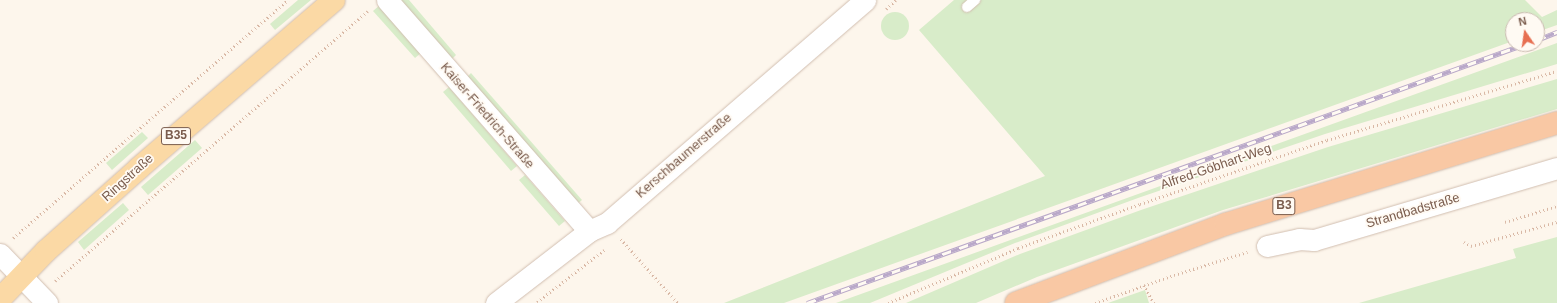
<!DOCTYPE html>
<html>
<head>
<meta charset="utf-8">
<style>
	body { margin:0 }
	#map { position:relative; width:1557px; height:303px; overflow:hidden; background:#fdf6ec; font-family:Arial,sans-serif }
	div>[style] { position:absolute }
	.green>* { inset:0; background:#d8ecc9 }
	.round { border-radius:50% }
	.path>* { height:2.5px; margin-top:-1.25px; transform-origin:0; background:repeating-linear-gradient(90deg,#d9b8a5 0 1px,transparent 0 4px) }
	.roads { filter:drop-shadow(0 0 1px #d1beb0) drop-shadow(0 0 1px #d1beb0) }
	.service>* { height:10px; margin:-5px; padding:0 5px; transform-origin:5px; border-radius:5px; background:#fff }
	.minor>* { height:21px; margin:-10.5px; padding:0 10.5px; transform-origin:10.5px; border-radius:10.5px; background:#fff }
	.primary>* { height:22px; margin:-11px; padding:0 11px; transform-origin:11px; border-radius:11px; background:#fbd9a5 }
	.trunk>* { height:22px; margin:-11px; padding:0 11px; transform-origin:11px; border-radius:11px; background:#f9c8a4 }
	.rail>* { height:4.5px; margin-top:-2.25px; transform-origin:0; background:repeating-linear-gradient(90deg,#fffaf3 0 9px,#b9a8c9 0 18px); box-sizing:border-box; border-block:1px solid #b9a8c9 }
	span { translate:-50% -50%; white-space:nowrap; text-align:center; line-height:1.15; -webkit-text-stroke:3.5px #fffaf3; paint-order:stroke }
	.shield-label span { padding:1px 3px; background:#fffaf3; border:1px solid; border-radius:3px; -webkit-text-stroke-width:0 }
	.shield-label { font-size:12px; color:#7a5c4d; font-weight:700 }
	.street-label { font-size:13px; color:#7a5c4d }
	.north { position:absolute; left:1505px; top:12px; width:40px; height:40px; box-sizing:border-box; background:#fffaf3; border:1px solid #cabbb1; border-radius:50%; rotate:347deg; font-size:11px; font-weight:700; line-height:16px; text-align:center; color:#7a5c4d }
	.north::after { content:''; display:block; margin:auto; width:14px; height:18px; background:#e76f51; clip-path:polygon(50% 0,100% 100%,50% 72%,0 100%) }
</style>
</head>
<body>
<div id="map">
	<div class="green">
		<div style="clip-path:polygon(298px 0,311px 0,275px 30px,270px 24px)"></div>
		<div style="clip-path:polygon(399px 0,409px 0,456px 55px,451px 60px)"></div>
		<div style="clip-path:polygon(954px 0,1525px 0,1542px 17px,1557px 10px,1557px 25px,1537px 32px,1537px 20px,1513px 20px,1513px 41px,784px 303px,724px 303px,1045px 176px,919px 30px)"></div>
		<div style="clip-path:polygon(380px 5px,421px 53px,415px 58px,373px 11px)"></div>
		<div class="round" style="left:881px;top:12px;width:28px;height:28px"></div>
		<div style="clip-path:polygon(1557px 43px,1557px 64px,1325px 134px,1138px 198px,1015px 243px,870px 303px,836px 303px)"></div>
		<div style="clip-path:polygon(471px 73px,582px 200px,576px 205px,466px 78px)"></div>
		<div style="clip-path:polygon(1557px 79px,1557px 109px,1223px 210px,1037px 277px,976px 303px,906px 303px,1020px 254px,1141px 210px,1328px 147px)"></div>
		<div style="clip-path:polygon(449px 87px,517px 166px,511px 171px,443px 92px)"></div>
		<div style="clip-path:polygon(142px 132px,148px 138px,112px 170px,106px 163px)"></div>
		<div style="clip-path:polygon(195px 140px,202px 148px,148px 195px,141px 187px)"></div>
		<div style="clip-path:polygon(525px 175px,565px 221px,559px 226px,519px 180px)"></div>
		<div style="clip-path:polygon(123px 203px,129px 210px,84px 250px,78px 242px)"></div>
		<div style="clip-path:polygon(1557px 237px,1557px 303px,1359px 303px,1516px 258px,1513px 249px)"></div>
		<div style="clip-path:polygon(1145px 290px,1149px 303px,1108px 303px)"></div>
	</div>
	<div class="path">
		<div style="left:886px;top:9px;width:13px;rotate:-42deg"></div>
		<div style="left:1505px;top:222px;width:54px;rotate:-17.1deg"></div>
		<div style="left:13px;top:238px;width:364px;rotate:-40.9deg"></div>
		<div style="left:621px;top:239px;width:86px;rotate:48.3deg"></div>
		<div style="left:1464px;top:242px;width:8px;rotate:30deg"></div>
		<div style="left:1471px;top:246px;width:89px;rotate:-15.6deg"></div>
		<div style="left:55px;top:281px;width:413px;rotate:-40.8deg"></div>
		<div style="left:1144px;top:285px;width:21px;rotate:61deg"></div>
		<div style="left:537px;top:302px;width:85px;rotate:-37.8deg"></div>
		<div style="left:888px;top:303px;width:141px;rotate:-22.9deg"></div>
		<div style="left:1018px;top:248px;width:130px;rotate:-19.8deg"></div>
		<div style="left:1140px;top:204px;width:198px;rotate:-18.9deg"></div>
		<div style="left:1327px;top:140px;width:240px;rotate:-16.7deg"></div>
		<div style="left:1095px;top:303px;width:84px;rotate:-19.5deg"></div>
		<div style="left:1174px;top:275px;width:77px;rotate:-17.5deg"></div>
	</div>
	<div class="roads">
		<div class="service">
			<div style="left:967px;top:7px;width:11px;rotate:-41deg"></div>
		</div>
		<div class="minor">
			<div style="left:387px;top:0;width:307px;rotate:48.8deg"></div>
			<div style="left:1267px;top:246px;width:33px;rotate:-12deg"></div>
			<div style="left:1299px;top:239px;width:15px;rotate:4deg"></div>
			<div style="left:1314px;top:240px;width:253px;rotate:-16.5deg"></div>
			<div style="left:0;top:254px;width:68px;rotate:46.2deg"></div>
			<div style="left:496px;top:303px;width:118px;rotate:-37.7deg"></div>
			<div style="left:589px;top:231px;width:20px;rotate:-24deg"></div>
			<div style="left:607px;top:223px;width:341px;rotate:-40.8deg"></div>
		</div>
		<div class="primary">
			<div style="left:0;top:299px;width:66px;rotate:-46.2deg"></div>
			<div style="left:46px;top:251px;width:125px;rotate:-41.7deg"></div>
			<div style="left:139px;top:168px;width:257px;rotate:-40.7deg"></div>
		</div>
		<div class="trunk">
			<div style="left:1016px;top:303px;width:224px;rotate:-20.6deg"></div>
			<div style="left:1226px;top:224px;width:346px;rotate:-17deg"></div>
		</div>
	</div>
	<div class="rail">
		<div style="left:1537px;top:40px;width:22px;rotate:-22deg"></div>
		<div style="left:807px;top:303px;width:763px;rotate:-19.84deg"></div>
	</div>
	<div class="shield-label">
		<span style="left:176px;top:136px">B35</span>
		<span style="left:1284px;top:206px">B3</span>
	</div>
	<div class="street-label">
		<span style="left:487px;top:116px;rotate:49deg">Kaiser-Friedrich-Straße</span>
		<span style="left:684px;top:156px;rotate:-41deg">Kerschbaumerstraße</span>
		<span style="left:1216px;top:167px;rotate:-19deg">Alfred-Göbhart-Weg</span>
		<span style="left:128px;top:178px;rotate:-42deg">Ringstraße</span>
		<span style="left:1413px;top:211px;rotate:-16deg">Strandbadstraße</span>
	</div>
	<div class="north">N</div>
</div>
</body>
</html>
